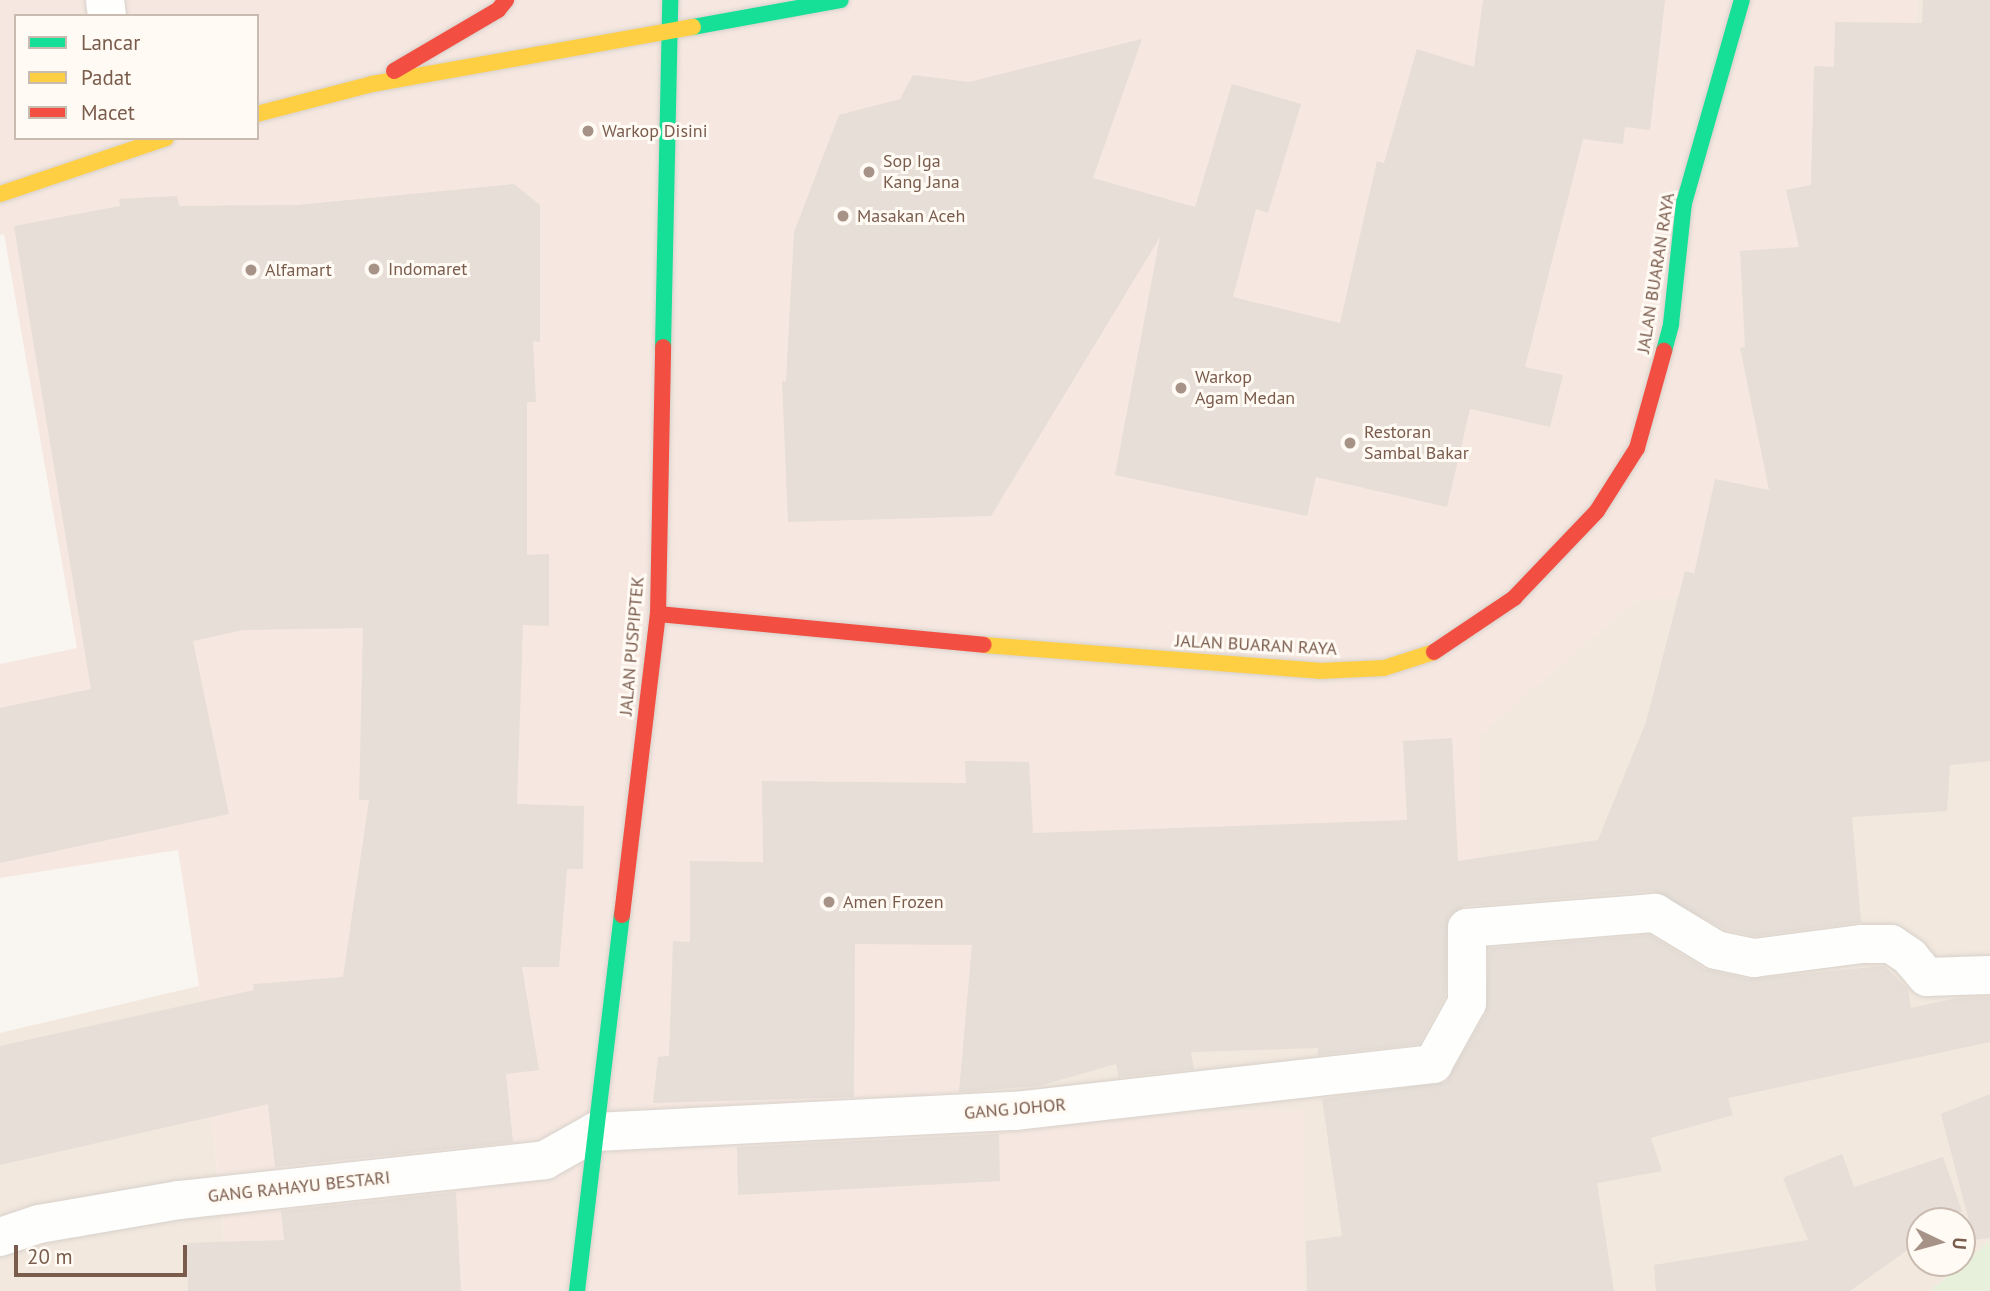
<!DOCTYPE html>
<html>
<head>
<meta charset="utf-8">
<style>
	body { margin:0 }
	#map { position:relative; width:1990px; height:1291px; overflow:hidden; background:#f9f5f0; font-family:"PT Sans",sans-serif }
	div>[style] { position:absolute }
	.residential>* { inset:0; background:#f2e8de }
	.commercial>* { inset:0; background:#f6e8e1 }
	.green>* { inset:0; background:#e7f0db }
	.building>* { inset:0; background:#e6ded7 }
	.roads { filter:drop-shadow(0 0 2px #d7d1cb) drop-shadow(0 0 2px #d7d1cb) }
	.street>* { height:38px; margin:-19px; padding:0 19px; transform-origin:19px; border-radius:19px; background:#fefefd }
	.fast>* { height:16px; margin:-8px; padding:0 8px; transform-origin:8px; border-radius:8px; background:#16e098 }
	.slow>* { height:16px; margin:-8px; padding:0 8px; transform-origin:8px; border-radius:8px; background:#ffcf43 }
	.jam>* { height:16px; margin:-8px; padding:0 8px; transform-origin:8px; border-radius:8px; background:#f24e42 }
	.dots>* { width:19px; height:19px; translate:-50% -50%; box-sizing:border-box; border:4px solid #fffaf3; border-radius:50% }
	span { translate:-50% -50%; white-space:nowrap; text-align:center; line-height:1.15; -webkit-text-stroke:6px #fffaf3; paint-order:stroke }
	.poi-label { font-size:18px; color:#7a5c4d }
	.left { translate:0 -50%; text-align:left }
	.street-label { font-size:18px; color:#7a5c4d }
	.legend { position:absolute; left:14px; top:14px; width:245px; height:126px; box-sizing:border-box; background:#fffaf3; border:2px solid #cabbb1; margin:0; padding:9px 12px; list-style:none; font-size:21px; color:#7a5c4d }
	.legend li { display:flex; align-items:center; gap:14px; height:35px }
	.legend b { width:35px; border:2px solid #cabbb1 }
	.north { position:absolute; left:1906px; top:1207px; width:70px; height:70px; box-sizing:border-box; background:#fffaf3; border:2px solid #cabbb1; border-radius:50%; rotate:95deg; font-size:19px; font-weight:700; line-height:28px; text-align:center; color:#7a5c4d }
	.north::after { content:''; display:block; margin:auto; width:24px; height:32px; background:#a69286; clip-path:polygon(50% 0,100% 100%,50% 72%,0 100%) }
	.scale { position:absolute; left:14px; top:1245px; width:173px; height:32px; box-sizing:border-box; border:4px solid #7a5c4d; border-top:0; padding-left:9px; font-size:21px; line-height:24px; white-space:nowrap; color:#7a5c4d; -webkit-text-stroke:5px #fffaf3; paint-order:stroke }
</style>
</head>
<body>
<div id="map">
	<div class="residential">
		<div style="clip-path:polygon(evenodd,1916px 0,1990px 0,1990px 1241px,1930px 1291px,1303px 1291px,1304px 1110px,958px 1118px,983px 971px,1479px 942px,1479px 735px,1635px 601px,1886px 577px,1916px 0,1920px 1221px,1962px 1221px,1962px 1263px,1920px 1263px,1920px 1221px)"></div>
		<div style="clip-path:polygon(199px 986px,229px 1291px,0 1291px,0 1033px)"></div>
	</div>
	<div class="commercial">
		<div style="clip-path:polygon(evenodd,0 0,1916px 0,1886px 578px,1635px 601px,1480px 735px,1480px 942px,983px 971px,958px 1118px,1305px 1110px,1303px 1291px,229px 1291px,199px 986px,178px 850px,0 878px,0 664px,77px 648px,4px 234px,0 235px,0 0,16px 16px,257px 16px,257px 138px,16px 138px,16px 16px)"></div>
	</div>
	<div class="green">
		<div style="clip-path:polygon(1990px 1241px,1990px 1291px,1930px 1291px)"></div>
	</div>
	<div class="building">
		<div style="clip-path:polygon(1483px 0,1665px 0,1650px 130px,1625px 127px,1623px 144px,1583px 139px,1525px 367px,1563px 375px,1550px 427px,1470px 409px,1447px 507px,1316px 477px,1307px 516px,1115px 475px,1160px 237px,991px 516px,788px 522px,782px 381px,786px 381px,794px 232px,839px 115px,900px 99px,913px 75px,969px 82px,1142px 39px,1093px 178px,1195px 207px,1232px 84px,1301px 104px,1268px 213px,1256px 209px,1233px 297px,1340px 323px,1377px 161px,1384px 163px,1417px 49px,1474px 67px)"></div>
		<div style="clip-path:polygon(1923px 0,1990px 0,1990px 761px,1950px 765px,1947px 811px,1852px 817px,1861px 922px,1755px 936px,1724px 929px,1653px 891px,1465px 906px,1448px 918px,1445px 997px,1419px 1044px,1318px 1055px,1318px 1048px,1191px 1052px,1194px 1069px,1119px 1077px,1116px 1064px,1039px 1086px,959px 1092px,972px 945px,855px 944px,854px 1097px,653px 1103px,658px 1057px,669px 1056px,673px 941px,690px 942px,690px 861px,763px 862px,762px 781px,966px 783px,965px 761px,1029px 762px,1033px 833px,1407px 820px,1403px 741px,1452px 738px,1458px 861px,1598px 840px,1646px 722px,1685px 571px,1694px 574px,1715px 479px,1769px 490px,1740px 348px,1745px 347px,1740px 251px,1799px 247px,1786px 190px,1811px 185px,1814px 66px,1834px 67px,1835px 22px,1922px 23px)"></div>
		<div style="clip-path:polygon(514px 184px,540px 205px,540px 342px,533px 341px,536px 402px,527px 402px,527px 555px,549px 554px,549px 626px,523px 625px,517px 804px,584px 806px,583px 869px,567px 869px,559px 967px,522px 967px,539px 1070px,506px 1074px,513px 1142px,275px 1167px,268px 1104px,0 1165px,0 1046px,254px 990px,253px 984px,343px 977px,369px 800px,359px 800px,363px 628px,243px 630px,193px 641px,229px 814px,0 863px,0 708px,91px 689px,14px 226px,120px 206px,119px 199px,177px 196px,179px 206px,297px 205px)"></div>
		<div style="clip-path:polygon(1650px 935px,1705px 969px,1749px 979px,1884px 966px,1908px 989px,1911px 1008px,1957px 998px,1990px 997px,1990px 1042px,1728px 1098px,1733px 1115px,1651px 1138px,1662px 1171px,1597px 1183px,1614px 1291px,1307px 1291px,1306px 1241px,1342px 1236px,1322px 1099px,1446px 1082px,1486px 1013px,1489px 948px)"></div>
		<div style="clip-path:polygon(1990px 1094px,1990px 1238px,1974px 1240px,1941px 1114px)"></div>
		<div style="clip-path:polygon(999px 1134px,1000px 1181px,738px 1195px,737px 1147px)"></div>
		<div style="clip-path:polygon(1842px 1154px,1854px 1187px,1943px 1157px,1962px 1211px,1948px 1221px,1920px 1221px,1920px 1241px,1850px 1291px,1656px 1291px,1654px 1265px,1808px 1240px,1783px 1178px)"></div>
		<div style="clip-path:polygon(456px 1192px,461px 1291px,188px 1291px,187px 1243px,284px 1240px,281px 1211px)"></div>
	</div>
	<div class="roads">
		<div class="street">
			<div style="left:105px;top:0;width:16px;rotate:83deg"></div>
			<div style="left:0;top:1237px;width:41px;rotate:-18.4deg"></div>
			<div style="left:39px;top:1224px;width:142px;rotate:-9.7deg"></div>
			<div style="left:179px;top:1200px;width:368px;rotate:-6.2deg"></div>
			<div style="left:545px;top:1160px;width:57px;rotate:-29.2deg"></div>
			<div style="left:595px;top:1132px;width:421px;rotate:-2.9deg"></div>
			<div style="left:1015px;top:1111px;width:421px;rotate:-6.4deg"></div>
			<div style="left:1433px;top:1064px;width:70px;rotate:-60.9deg"></div>
			<div style="left:1467px;top:1003px;width:75px;rotate:-90deg"></div>
			<div style="left:1467px;top:928px;width:189px;rotate:-4.6deg"></div>
			<div style="left:1655px;top:913px;width:71px;rotate:31.2deg"></div>
			<div style="left:1716px;top:950px;width:39px;rotate:12deg"></div>
			<div style="left:1754px;top:958px;width:109px;rotate:-7.4deg"></div>
			<div style="left:1862px;top:944px;width:29px"></div>
			<div style="left:1891px;top:944px;width:23px;rotate:34deg"></div>
			<div style="left:1910px;top:957px;width:26px;rotate:50deg"></div>
			<div style="left:1927px;top:977px;width:63px;rotate:-1.8deg"></div>
		</div>
		<div class="fast">
			<div style="left:693px;top:27px;width:150px;rotate:-10.3deg"></div>
			<div style="left:663px;top:347px;width:347px;rotate:-88.8deg"></div>
			<div style="left:1664px;top:351px;width:28px;rotate:-75deg"></div>
			<div style="left:1671px;top:324px;width:122px;rotate:-83.9deg"></div>
			<div style="left:1684px;top:203px;width:211px;rotate:-74.1deg"></div>
			<div style="left:577px;top:1291px;width:379px;rotate:-83.2deg"></div>
		</div>
		<div class="slow">
			<div style="left:257px;top:114px;width:119px;rotate:-14.6deg"></div>
			<div style="left:372px;top:84px;width:326px;rotate:-10.1deg"></div>
			<div style="left:0;top:194px;width:175px;rotate:-18.6deg"></div>
			<div style="left:984px;top:645px;width:336px;rotate:4.4deg"></div>
			<div style="left:1319px;top:671px;width:65px;rotate:-2.6deg"></div>
			<div style="left:1384px;top:668px;width:52px;rotate:-17.7deg"></div>
		</div>
		<div class="jam">
			<div style="left:394px;top:71px;width:121px;rotate:-30.4deg"></div>
			<div style="left:498px;top:10px;width:13px;rotate:-51deg"></div>
			<div style="left:658px;top:614px;width:327px;rotate:5.4deg"></div>
			<div style="left:1434px;top:652px;width:97px;rotate:-34deg"></div>
			<div style="left:1514px;top:598px;width:120px;rotate:-46.3deg"></div>
			<div style="left:1597px;top:511px;width:75px;rotate:-57.6deg"></div>
			<div style="left:1637px;top:448px;width:101px;rotate:-74.4deg"></div>
			<div style="left:622px;top:915px;width:303px;rotate:-83.2deg"></div>
			<div style="left:658px;top:614px;width:267px;rotate:-88.9deg"></div>
		</div>
	</div>
	<div class="dots">
		<div style="left:588px;top:131px;background:#a69286"></div>
		<div style="left:869px;top:172px;background:#a69286"></div>
		<div style="left:843px;top:216px;background:#a69286"></div>
		<div style="left:374px;top:269px;background:#a69286"></div>
		<div style="left:251px;top:270px;background:#a69286"></div>
		<div style="left:1181px;top:388px;background:#a69286"></div>
		<div style="left:1350px;top:443px;background:#a69286"></div>
		<div style="left:829px;top:902px;background:#a69286"></div>
	</div>
	<div class="poi-label">
		<span class="left" style="left:602px;top:131px">Warkop Disini</span>
		<span class="left" style="left:883px;top:172px">Sop Iga<br>Kang Jana</span>
		<span class="left" style="left:857px;top:216px">Masakan Aceh</span>
		<span class="left" style="left:388px;top:269px">Indomaret</span>
		<span class="left" style="left:265px;top:270px">Alfamart</span>
		<span class="left" style="left:1195px;top:388px">Warkop<br>Agam Medan</span>
		<span class="left" style="left:1364px;top:443px">Restoran<br>Sambal Bakar</span>
		<span class="left" style="left:843px;top:902px">Amen Frozen</span>
	</div>
	<div class="street-label">
		<span style="left:1656px;top:273px;rotate:-81deg">JALAN BUARAN RAYA</span>
		<span style="left:1256px;top:645px;rotate:3deg">JALAN BUARAN RAYA</span>
		<span style="left:632px;top:646px;rotate:-85deg">JALAN PUSPIPTEK</span>
		<span style="left:1015px;top:1109px;rotate:-5deg">GANG JOHOR</span>
		<span style="left:299px;top:1187px;rotate:-6deg">GANG RAHAYU BESTARI</span>
	</div>
	<ul class="legend">
	<li><b style="height:9px;background:#16e098"></b>Lancar</li>
	<li><b style="height:9px;background:#ffcf43"></b>Padat</li>
	<li><b style="height:9px;background:#f24e42"></b>Macet</li>
	</ul>
	<div class="north">U</div>
	<div class="scale">20 m</div>
</div>
</body>
</html>
